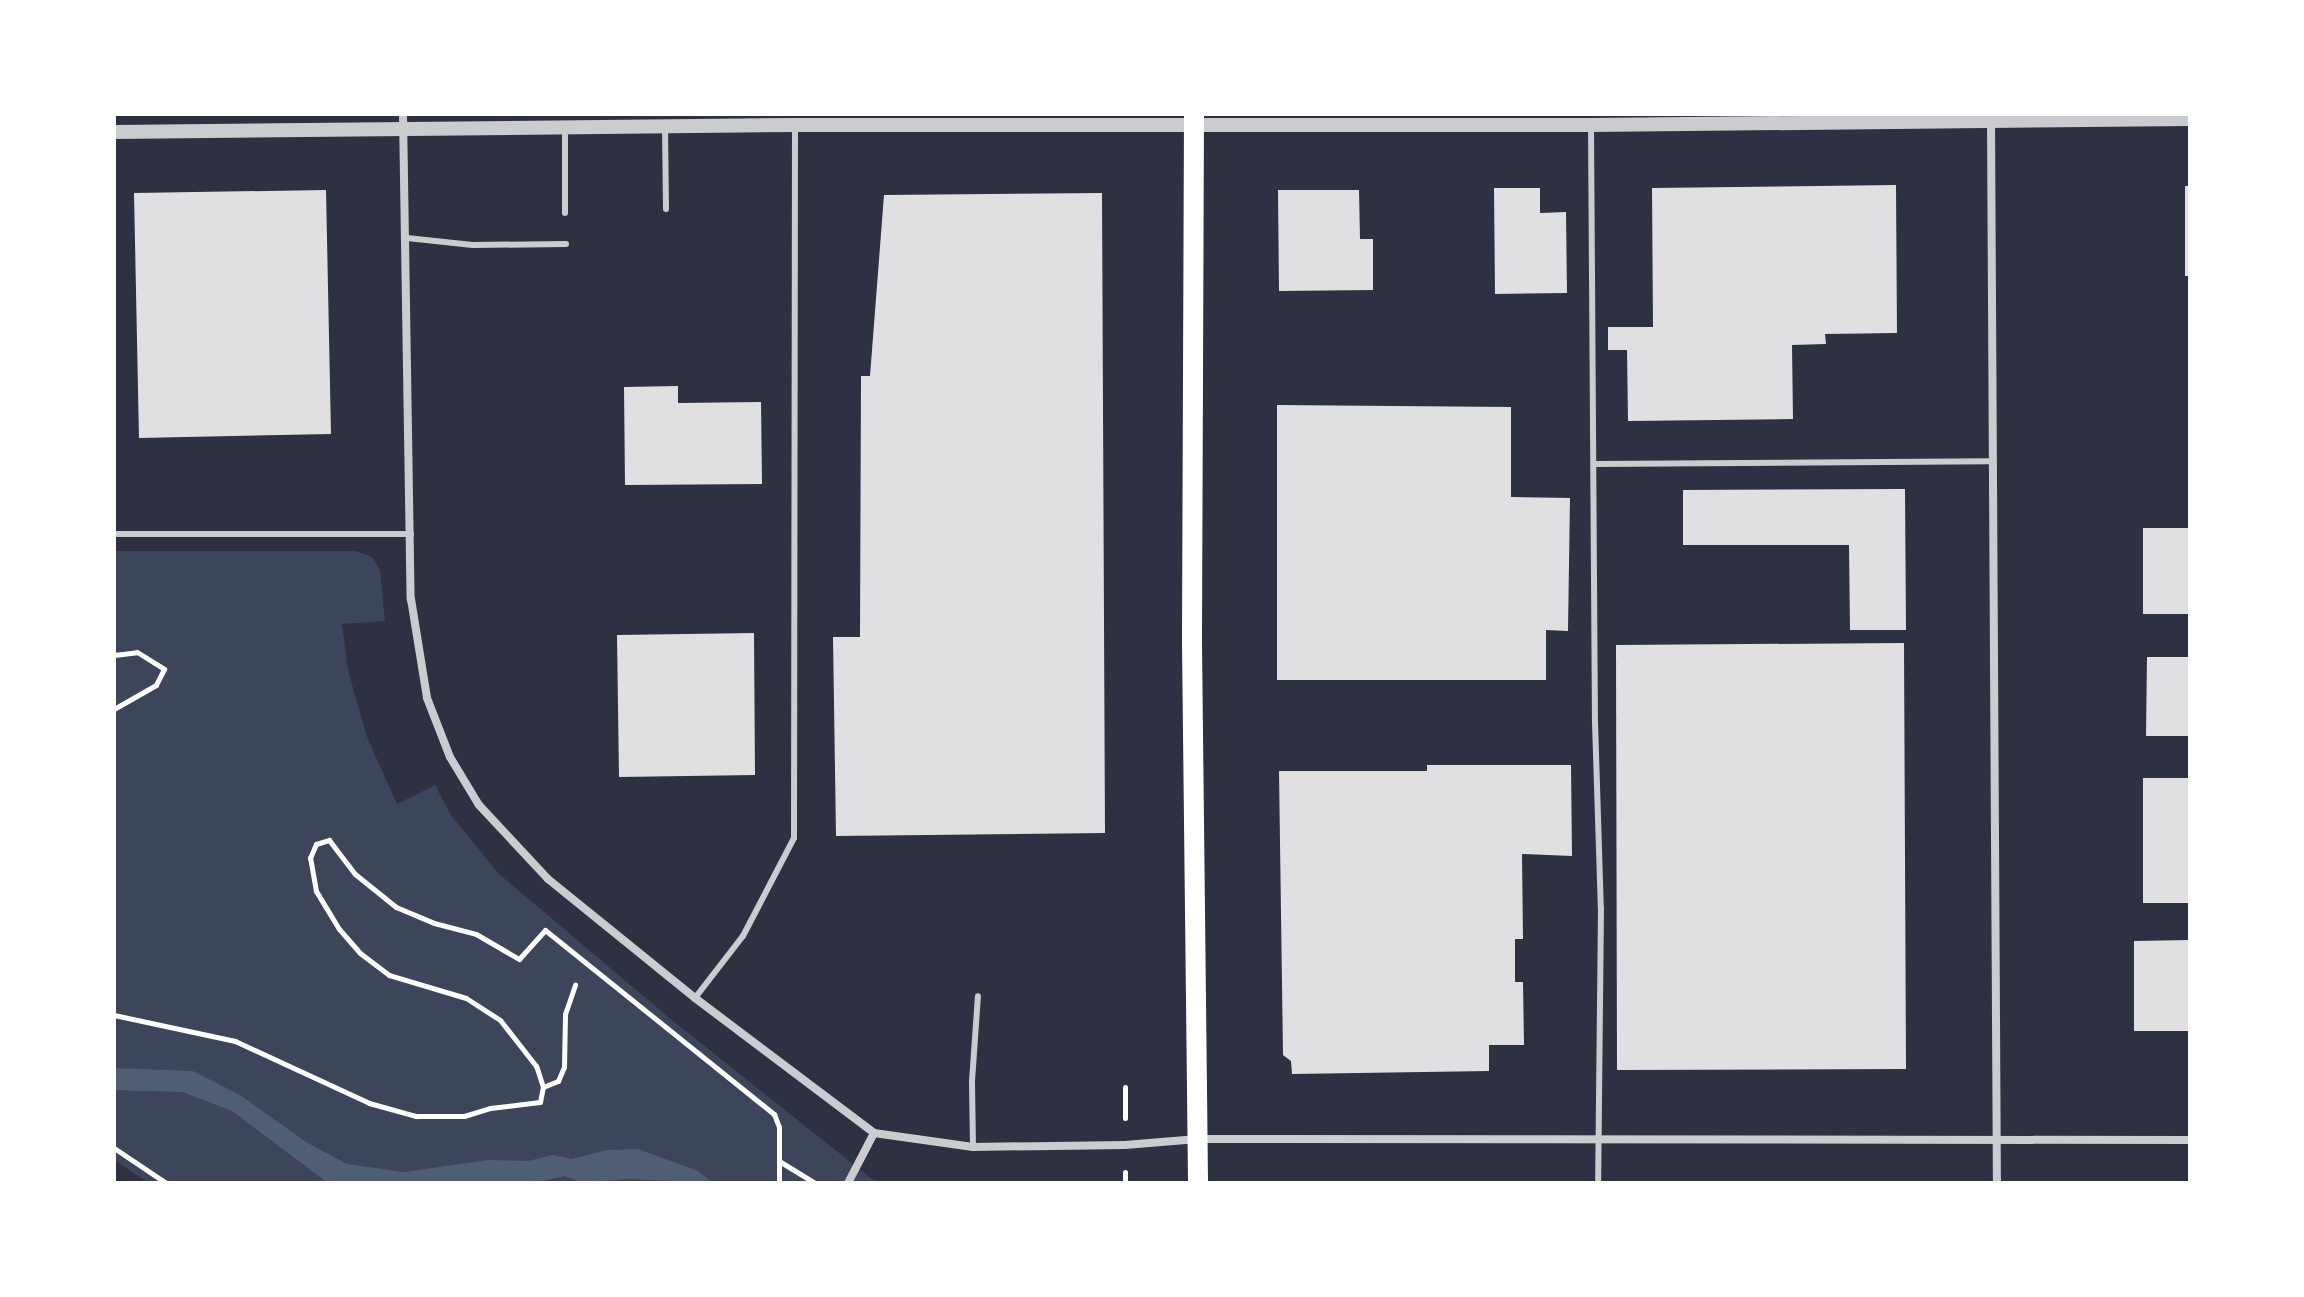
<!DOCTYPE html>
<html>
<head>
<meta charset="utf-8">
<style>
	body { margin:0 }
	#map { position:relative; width:2304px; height:1297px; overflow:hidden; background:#2d3142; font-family:Roboto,sans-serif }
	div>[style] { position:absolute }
	.green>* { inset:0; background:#3c4559 }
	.water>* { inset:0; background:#4f5d75 }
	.building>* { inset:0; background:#e0e0e3 }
	.path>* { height:5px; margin:-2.5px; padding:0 2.5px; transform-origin:2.5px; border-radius:2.5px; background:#fff }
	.service>* { height:6px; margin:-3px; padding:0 3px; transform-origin:3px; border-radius:3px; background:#caccd0 }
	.minor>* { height:8px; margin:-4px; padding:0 4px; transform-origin:4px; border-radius:4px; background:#caccd0 }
	.tertiary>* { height:14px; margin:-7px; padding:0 7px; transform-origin:7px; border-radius:7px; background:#caccd0 }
	.primary>* { height:20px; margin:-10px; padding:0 10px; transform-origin:10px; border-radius:10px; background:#fff }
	span { translate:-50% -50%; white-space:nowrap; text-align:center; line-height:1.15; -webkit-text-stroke:8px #fff; paint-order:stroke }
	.frame { position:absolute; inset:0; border:116px solid #fff; pointer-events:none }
</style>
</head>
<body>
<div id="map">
	<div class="green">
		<div style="clip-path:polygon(114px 551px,356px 551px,372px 557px,380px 570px,385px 621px,342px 624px,348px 670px,367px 737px,397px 804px,435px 785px,450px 814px,498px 873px,673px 1021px,877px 1183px,149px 1183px,114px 1160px)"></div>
	</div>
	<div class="water">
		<div style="clip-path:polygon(114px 1068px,193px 1071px,240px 1095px,306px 1142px,347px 1164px,404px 1172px,488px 1160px,528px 1161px,553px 1155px,571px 1159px,608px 1150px,638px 1149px,698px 1171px,713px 1183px,628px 1179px,582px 1183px,565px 1176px,533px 1183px,328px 1183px,232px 1111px,182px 1092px,114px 1090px)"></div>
	</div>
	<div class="building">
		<div style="clip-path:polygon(1896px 185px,1897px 333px,1825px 334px,1826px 344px,1792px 345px,1793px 419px,1628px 421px,1627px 350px,1608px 350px,1608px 327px,1653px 327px,1652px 188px)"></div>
		<div style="clip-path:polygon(2185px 186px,2190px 186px,2190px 276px,2185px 276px)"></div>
		<div style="clip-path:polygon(1494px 188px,1540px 188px,1540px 213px,1566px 212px,1567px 293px,1495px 294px)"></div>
		<div style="clip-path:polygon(326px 190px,331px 434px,139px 438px,134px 193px)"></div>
		<div style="clip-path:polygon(1278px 190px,1359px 190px,1360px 239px,1373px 239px,1373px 290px,1279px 291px)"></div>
		<div style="clip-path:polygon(1102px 193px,1105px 833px,836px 836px,833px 637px,860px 637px,861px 376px,870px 376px,884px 195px)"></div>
		<div style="clip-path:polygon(678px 386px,678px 403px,761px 402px,762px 484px,625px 485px,624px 387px)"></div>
		<div style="clip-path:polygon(1277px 405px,1511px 407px,1511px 497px,1570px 498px,1568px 631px,1546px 630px,1546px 680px,1277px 680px)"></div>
		<div style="clip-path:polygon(1905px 489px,1906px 630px,1850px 630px,1849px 545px,1683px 545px,1683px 490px)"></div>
		<div style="clip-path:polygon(2143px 528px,2190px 528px,2190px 614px,2143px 614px)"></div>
		<div style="clip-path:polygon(754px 633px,755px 775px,619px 777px,617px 635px)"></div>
		<div style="clip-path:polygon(1904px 643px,1906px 1069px,1617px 1070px,1616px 645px)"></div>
		<div style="clip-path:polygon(2147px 657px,2190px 657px,2190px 736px,2146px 736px)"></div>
		<div style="clip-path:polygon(1427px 765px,1571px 765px,1572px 856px,1522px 854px,1523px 939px,1515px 939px,1515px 982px,1523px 982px,1524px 1045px,1489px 1045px,1489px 1071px,1292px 1074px,1291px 1061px,1283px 1055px,1279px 771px,1427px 771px)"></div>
		<div style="clip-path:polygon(2143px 778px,2190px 778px,2190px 903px,2143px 903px)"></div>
		<div style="clip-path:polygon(2190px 940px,2190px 1031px,2134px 1031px,2134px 941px)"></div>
	</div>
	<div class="path">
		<div style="left:114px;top:655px;width:23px;rotate:-7deg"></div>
		<div style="left:137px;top:652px;width:32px;rotate:32deg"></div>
		<div style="left:164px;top:669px;width:18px;rotate:117deg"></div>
		<div style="left:156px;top:685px;width:48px;rotate:150.3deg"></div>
		<div style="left:114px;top:1015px;width:124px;rotate:12.1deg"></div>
		<div style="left:235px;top:1041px;width:148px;rotate:24.8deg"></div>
		<div style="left:369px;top:1103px;width:49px;rotate:15.5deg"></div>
		<div style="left:416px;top:1116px;width:48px"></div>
		<div style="left:464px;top:1116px;width:27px;rotate:-17deg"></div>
		<div style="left:490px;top:1108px;width:50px;rotate:-6.8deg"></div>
		<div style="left:540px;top:1102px;width:15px;rotate:-79deg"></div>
		<div style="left:543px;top:1087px;width:22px;rotate:-108deg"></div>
		<div style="left:536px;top:1066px;width:58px;rotate:-128deg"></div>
		<div style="left:500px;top:1020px;width:40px;rotate:-147.1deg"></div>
		<div style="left:466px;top:998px;width:80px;rotate:-163.4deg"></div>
		<div style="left:389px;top:975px;width:36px;rotate:-143deg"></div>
		<div style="left:360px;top:953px;width:32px;rotate:-131deg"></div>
		<div style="left:339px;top:929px;width:44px;rotate:-121.2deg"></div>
		<div style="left:316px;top:891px;width:34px;rotate:-100deg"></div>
		<div style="left:310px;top:858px;width:15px;rotate:-67deg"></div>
		<div style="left:316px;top:844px;width:14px;rotate:-17deg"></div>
		<div style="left:329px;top:840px;width:43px;rotate:52.6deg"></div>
		<div style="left:355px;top:874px;width:53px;rotate:38.8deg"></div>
		<div style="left:396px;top:907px;width:41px;rotate:22.8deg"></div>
		<div style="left:434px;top:923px;width:43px;rotate:14.7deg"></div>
		<div style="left:476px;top:934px;width:50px;rotate:30.2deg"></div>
		<div style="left:519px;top:959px;width:39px;rotate:-48deg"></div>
		<div style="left:545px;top:930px;width:294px;rotate:38.8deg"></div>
		<div style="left:774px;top:1114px;width:14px;rotate:69deg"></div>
		<div style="left:779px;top:1127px;width:56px;rotate:90deg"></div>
		<div style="left:543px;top:1087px;width:16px;rotate:-22deg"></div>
		<div style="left:558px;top:1081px;width:15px;rotate:-67deg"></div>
		<div style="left:564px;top:1067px;width:53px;rotate:-88.9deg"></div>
		<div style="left:565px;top:1014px;width:31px;rotate:-71deg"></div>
		<div style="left:1125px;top:1087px;width:31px;rotate:90deg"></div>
		<div style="left:114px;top:1148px;width:63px;rotate:33.9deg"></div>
		<div style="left:779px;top:1161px;width:42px;rotate:31.4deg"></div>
		<div style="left:1125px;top:1172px;width:11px;rotate:90deg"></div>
	</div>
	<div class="service">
		<div style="left:1591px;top:125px;width:597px;rotate:89.62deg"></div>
		<div style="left:1595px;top:722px;width:186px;rotate:88.2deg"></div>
		<div style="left:1601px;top:908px;width:275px;rotate:90.6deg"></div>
		<div style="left:665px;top:127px;width:82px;rotate:89.3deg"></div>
		<div style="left:565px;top:129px;width:84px;rotate:90deg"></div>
		<div style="left:407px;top:238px;width:66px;rotate:6.1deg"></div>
		<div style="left:473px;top:245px;width:93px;rotate:-0.6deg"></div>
		<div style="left:1595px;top:464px;width:397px;rotate:-0.4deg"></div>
		<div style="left:114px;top:534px;width:297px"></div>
		<div style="left:695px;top:998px;width:78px;rotate:-52.3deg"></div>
		<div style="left:743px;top:936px;width:110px;rotate:-62.5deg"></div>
		<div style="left:794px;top:838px;width:711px;rotate:-89.92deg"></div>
		<div style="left:973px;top:1147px;width:66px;rotate:-90.9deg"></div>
		<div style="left:972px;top:1081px;width:85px;rotate:-86deg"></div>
	</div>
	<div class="minor">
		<div style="left:403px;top:114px;width:485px;rotate:89.1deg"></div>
		<div style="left:411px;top:599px;width:100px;rotate:80.8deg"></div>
		<div style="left:427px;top:698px;width:63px;rotate:68.7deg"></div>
		<div style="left:450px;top:757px;width:56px;rotate:58.9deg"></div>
		<div style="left:479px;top:805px;width:101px;rotate:47deg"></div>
		<div style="left:548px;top:879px;width:189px;rotate:39deg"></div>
		<div style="left:695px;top:998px;width:224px;rotate:37deg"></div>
		<div style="left:874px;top:1133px;width:100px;rotate:8deg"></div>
		<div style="left:973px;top:1147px;width:152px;rotate:-0.8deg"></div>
		<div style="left:1125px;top:1145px;width:73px;rotate:-4.7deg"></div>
		<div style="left:1198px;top:1139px;width:992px;rotate:0.06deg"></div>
		<div style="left:1991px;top:122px;width:1061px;rotate:89.68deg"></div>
		<div style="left:848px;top:1183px;width:56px;rotate:-62.5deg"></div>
	</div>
	<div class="tertiary">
		<div style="left:114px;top:132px;width:681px;rotate:-0.59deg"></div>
		<div style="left:795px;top:125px;width:796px"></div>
		<div style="left:1591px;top:125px;width:599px;rotate:-0.57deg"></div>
	</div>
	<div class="primary">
		<div style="left:1194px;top:114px;width:529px;rotate:90.22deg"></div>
		<div style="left:1192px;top:643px;width:540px;rotate:89.36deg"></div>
	</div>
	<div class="frame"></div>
</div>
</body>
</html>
